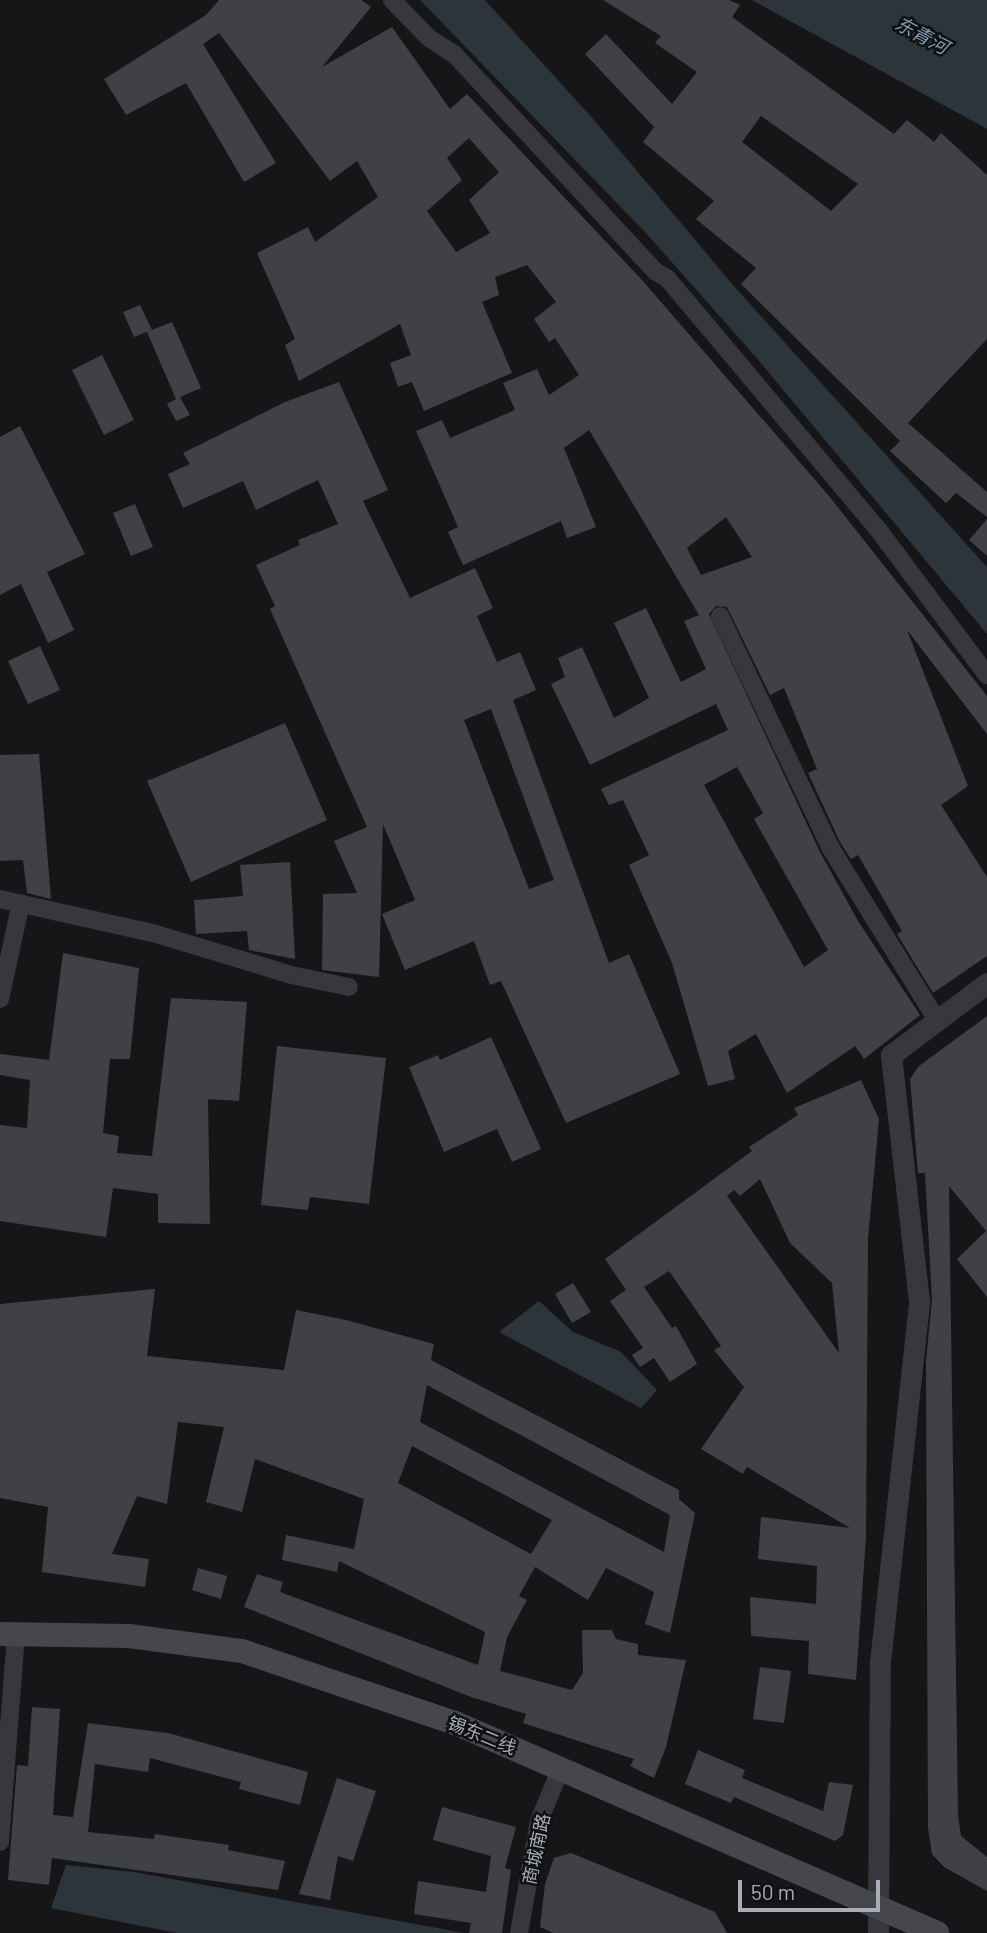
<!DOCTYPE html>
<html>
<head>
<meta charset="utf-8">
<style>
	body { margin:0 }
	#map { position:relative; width:987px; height:1933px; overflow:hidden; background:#161618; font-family:Barlow,"Noto Sans SC",sans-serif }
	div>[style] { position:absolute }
	.water>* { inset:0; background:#2c353c }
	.building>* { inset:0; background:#404145 }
	.minor>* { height:18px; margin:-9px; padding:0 9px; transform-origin:9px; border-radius:9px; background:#37383d }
	.tertiary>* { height:21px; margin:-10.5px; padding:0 10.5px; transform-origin:10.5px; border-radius:10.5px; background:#37383d }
	.secondary>* { height:24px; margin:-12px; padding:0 12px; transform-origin:12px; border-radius:12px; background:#45474d }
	span { translate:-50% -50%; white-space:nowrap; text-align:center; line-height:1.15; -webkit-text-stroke:5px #111113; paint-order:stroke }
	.street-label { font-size:18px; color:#a8adb8 }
	.water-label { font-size:19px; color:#7f9bb3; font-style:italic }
	.scale { position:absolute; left:738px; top:1880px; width:142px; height:32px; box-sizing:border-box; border:4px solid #a8adb8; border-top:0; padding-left:9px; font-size:21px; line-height:24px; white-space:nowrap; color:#a8adb8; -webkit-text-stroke:5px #111113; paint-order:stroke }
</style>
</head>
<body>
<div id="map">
	<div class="water">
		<div style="clip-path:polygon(420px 0,485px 0,595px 121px,733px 285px,987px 567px,987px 634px,755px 356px,646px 233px)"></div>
		<div style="clip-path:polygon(752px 0,987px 0,987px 129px)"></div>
		<div style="clip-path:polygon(539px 1301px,573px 1332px,621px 1352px,657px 1390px,641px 1408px,499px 1332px)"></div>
		<div style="clip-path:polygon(66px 1865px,134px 1872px,464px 1933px,177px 1933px,51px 1908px)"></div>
	</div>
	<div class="building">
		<div style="clip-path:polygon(evenodd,219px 0,361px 0,371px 7px,322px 67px,392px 27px,450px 109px,467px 94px,642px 280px,829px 496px,987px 696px,987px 734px,907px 630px,968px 786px,941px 805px,987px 877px,987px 956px,933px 993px,897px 934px,902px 931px,858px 855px,851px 859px,840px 842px,808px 773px,817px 769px,784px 688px,770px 695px,727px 607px,716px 606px,709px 614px,820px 852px,858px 921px,920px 1015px,864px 1059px,855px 1046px,787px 1093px,756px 1034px,728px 1051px,735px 1079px,708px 1086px,672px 963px,629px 865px,649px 855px,623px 800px,609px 805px,601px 789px,728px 730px,716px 704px,590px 765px,551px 684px,565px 677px,558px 658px,582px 647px,614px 718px,649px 698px,614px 623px,646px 608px,681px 682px,706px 669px,684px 621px,699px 615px,589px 430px,564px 448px,596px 527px,567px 538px,561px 521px,463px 565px,448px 532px,458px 527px,416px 431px,442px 420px,450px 438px,515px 410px,503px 383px,537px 369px,549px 395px,579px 375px,555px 338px,549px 342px,534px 319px,556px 302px,527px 265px,495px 277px,499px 295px,482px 302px,512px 373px,424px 411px,412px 382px,398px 387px,390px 363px,411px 355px,400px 324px,299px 381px,285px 345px,295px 339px,257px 253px,308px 227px,315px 242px,378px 197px,357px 161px,330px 181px,219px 33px,203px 44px,276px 163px,244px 182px,186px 83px,126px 115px,104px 79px,206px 15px,219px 0,469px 138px,499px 172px,469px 200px,490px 233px,456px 252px,427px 211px,462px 180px,447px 158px,469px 138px,219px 0,726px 517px,752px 557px,701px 575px,687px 548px,726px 517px,219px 0,737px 767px,763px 813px,754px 819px,828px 950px,804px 967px,704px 785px,737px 767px)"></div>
		<div style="clip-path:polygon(evenodd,603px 0,729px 0,740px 5px,732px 17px,894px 134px,907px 120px,934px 142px,941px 133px,987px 175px,987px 339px,908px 423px,987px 492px,987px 517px,956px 493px,946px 503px,890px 451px,900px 441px,741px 284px,756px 268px,696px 219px,714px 201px,643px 142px,654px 127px,585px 54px,606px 34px,672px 104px,697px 72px,655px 43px,661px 36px,603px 0,761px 116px,858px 184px,831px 211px,742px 142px,761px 116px)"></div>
		<div style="clip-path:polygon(140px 305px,152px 330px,134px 337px,123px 312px)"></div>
		<div style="clip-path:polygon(172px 322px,201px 388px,180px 397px,190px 415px,176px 421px,167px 404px,176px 399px,147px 332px)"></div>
		<div style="clip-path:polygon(102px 355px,134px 420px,104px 435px,72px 370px)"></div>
		<div style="clip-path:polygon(evenodd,339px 382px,388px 490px,363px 501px,410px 598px,475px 568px,493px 608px,477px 616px,497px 662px,520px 652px,536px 690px,513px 700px,609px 963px,629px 954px,680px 1074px,566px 1123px,501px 981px,490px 985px,474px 941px,405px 970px,382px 914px,415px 900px,383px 824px,379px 977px,322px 970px,323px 894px,357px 893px,334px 841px,367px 827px,270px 609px,275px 606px,256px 565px,300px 545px,298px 540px,338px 524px,318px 480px,256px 510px,243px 481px,183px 508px,168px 474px,190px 464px,183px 453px,285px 402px,339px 382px,491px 709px,554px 880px,529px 889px,464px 720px,491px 709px)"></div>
		<div style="clip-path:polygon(20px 426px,85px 554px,47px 572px,74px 630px,48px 643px,21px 584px,0 595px,0 437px)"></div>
		<div style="clip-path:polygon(135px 504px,153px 547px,131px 556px,113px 513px)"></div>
		<div style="clip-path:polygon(987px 519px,987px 556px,969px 540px)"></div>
		<div style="clip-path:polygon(40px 646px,60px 690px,28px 704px,8px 661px)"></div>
		<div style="clip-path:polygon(285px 723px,327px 820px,191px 882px,147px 781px)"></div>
		<div style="clip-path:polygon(39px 754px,51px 899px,27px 893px,23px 860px,0 861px,0 755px)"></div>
		<div style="clip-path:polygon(290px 862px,295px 959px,249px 950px,247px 931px,196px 934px,194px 900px,243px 896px,240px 865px)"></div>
		<div style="clip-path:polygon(63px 953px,139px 968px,130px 1059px,110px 1059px,103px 1133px,119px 1136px,117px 1153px,152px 1156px,171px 998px,247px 1002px,239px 1101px,208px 1099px,210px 1224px,158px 1223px,158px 1194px,113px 1188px,106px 1237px,0 1221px,0 1125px,27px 1128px,30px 1080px,0 1075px,0 1054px,49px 1060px)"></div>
		<div style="clip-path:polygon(987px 1016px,987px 1297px,957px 1259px,986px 1231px,949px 1186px,958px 1815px,961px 1836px,987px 1857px,987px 1891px,944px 1867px,932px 1854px,928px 1828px,926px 1361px,932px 1300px,925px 1173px,918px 1173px,910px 1079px,919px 1066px)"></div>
		<div style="clip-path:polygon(491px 1037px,541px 1149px,512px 1162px,497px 1129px,444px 1152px,409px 1067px,438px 1055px,440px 1060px)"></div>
		<div style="clip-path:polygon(277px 1046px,386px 1058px,369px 1204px,310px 1197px,308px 1210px,261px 1205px)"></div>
		<div style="clip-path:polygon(evenodd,861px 1080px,879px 1119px,868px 1239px,866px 1537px,856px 1680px,808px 1674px,809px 1641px,751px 1636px,750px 1597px,816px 1604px,817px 1566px,758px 1559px,761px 1517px,850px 1528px,747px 1467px,743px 1474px,701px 1449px,744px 1387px,714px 1350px,721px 1346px,669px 1271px,644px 1287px,672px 1328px,676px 1326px,697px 1364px,670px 1382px,654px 1358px,640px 1367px,632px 1355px,643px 1348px,610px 1301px,626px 1290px,605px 1259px,752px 1151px,749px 1147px,798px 1115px,794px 1108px,861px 1080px,760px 1179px,790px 1243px,832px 1283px,839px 1353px,727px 1196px,734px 1190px,740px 1196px,760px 1179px)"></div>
		<div style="clip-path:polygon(573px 1283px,591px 1312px,572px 1323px,555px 1294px)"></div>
		<div style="clip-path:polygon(evenodd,155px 1289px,147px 1356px,284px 1370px,296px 1310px,346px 1320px,434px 1344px,431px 1360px,679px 1490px,679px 1499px,695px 1513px,670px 1633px,645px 1624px,654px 1592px,606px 1568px,588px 1600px,535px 1567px,519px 1596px,527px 1600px,507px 1637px,500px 1671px,572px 1690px,583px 1673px,582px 1630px,612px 1630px,616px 1639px,638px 1644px,638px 1655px,686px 1660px,666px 1747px,654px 1778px,630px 1766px,634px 1759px,523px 1723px,526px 1714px,471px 1697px,244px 1607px,257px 1574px,283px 1582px,280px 1592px,478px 1665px,485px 1632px,339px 1561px,337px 1572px,282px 1560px,286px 1535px,354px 1549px,364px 1499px,255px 1459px,242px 1512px,206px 1502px,224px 1427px,178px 1422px,167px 1504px,137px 1496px,112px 1554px,149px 1559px,145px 1587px,42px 1572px,48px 1507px,0 1498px,0 1304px,155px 1289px,427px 1385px,670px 1515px,664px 1552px,420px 1422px,427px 1385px,155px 1289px,412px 1446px,552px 1520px,531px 1554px,398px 1483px,412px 1446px)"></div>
		<div style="clip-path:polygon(198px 1568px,227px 1576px,221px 1599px,192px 1590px)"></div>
		<div style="clip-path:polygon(760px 1667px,791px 1671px,784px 1723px,753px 1719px)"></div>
		<div style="clip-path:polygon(32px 1707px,60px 1709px,53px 1815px,73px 1817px,88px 1723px,168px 1733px,308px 1772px,300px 1805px,239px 1789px,241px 1782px,150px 1758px,148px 1772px,95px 1764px,88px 1832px,154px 1839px,155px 1834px,229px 1845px,228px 1850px,285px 1861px,278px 1890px,52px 1858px,49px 1885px,8px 1880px,17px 1765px,28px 1766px)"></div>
		<div style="clip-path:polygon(698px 1750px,745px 1770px,742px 1778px,823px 1811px,829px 1782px,853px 1785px,843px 1835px,835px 1841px,734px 1797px,731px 1803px,685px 1784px)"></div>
		<div style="clip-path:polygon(337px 1778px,376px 1791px,353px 1861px,338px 1856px,330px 1900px,299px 1894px)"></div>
		<div style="clip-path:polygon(442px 1807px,516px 1827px,505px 1868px,511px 1870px,502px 1933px,469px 1933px,471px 1923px,414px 1914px,418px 1881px,486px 1892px,491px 1856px,433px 1840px)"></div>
		<div style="clip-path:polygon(571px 1853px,715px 1912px,727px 1933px,553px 1933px,540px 1927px,545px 1884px,554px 1858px)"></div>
	</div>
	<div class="minor">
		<div style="left:392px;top:0;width:53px;rotate:45.8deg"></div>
		<div style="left:429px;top:38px;width:31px;rotate:33deg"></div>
		<div style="left:455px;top:55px;width:296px;rotate:47.2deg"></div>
		<div style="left:656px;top:272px;width:13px;rotate:29deg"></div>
		<div style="left:667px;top:278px;width:326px;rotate:50deg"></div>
		<div style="left:877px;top:528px;width:184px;rotate:53.2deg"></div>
		<div style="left:720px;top:616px;width:256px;rotate:64.5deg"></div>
		<div style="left:830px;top:847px;width:203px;rotate:58.3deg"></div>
		<div style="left:0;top:899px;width:160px;rotate:12.6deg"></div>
		<div style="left:156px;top:934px;width:142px;rotate:16.8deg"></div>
		<div style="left:292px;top:975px;width:58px;rotate:11.9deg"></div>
		<div style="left:0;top:999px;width:98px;rotate:-77.7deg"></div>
		<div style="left:0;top:1842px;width:210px;rotate:-85.6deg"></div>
		<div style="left:519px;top:1933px;width:114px;rotate:-79.9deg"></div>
		<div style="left:539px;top:1821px;width:57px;rotate:-67.5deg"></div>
	</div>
	<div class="tertiary">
		<div style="left:878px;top:1933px;width:271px;rotate:-89.6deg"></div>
		<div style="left:880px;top:1662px;width:363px;rotate:-83.8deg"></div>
		<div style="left:919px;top:1301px;width:248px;rotate:-96.5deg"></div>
		<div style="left:891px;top:1055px;width:120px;rotate:-36.9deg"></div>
	</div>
	<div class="secondary">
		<div style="left:0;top:1634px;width:129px;rotate:0.9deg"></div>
		<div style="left:129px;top:1636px;width:114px;rotate:7.6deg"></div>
		<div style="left:242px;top:1651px;width:225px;rotate:18.7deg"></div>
		<div style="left:455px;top:1723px;width:526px;rotate:23.54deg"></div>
	</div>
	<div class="street-label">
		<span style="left:482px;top:1735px;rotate:22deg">锡东二线</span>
		<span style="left:536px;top:1849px;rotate:-78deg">商城南路</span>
	</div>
	<div class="water-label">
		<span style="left:922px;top:35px;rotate:28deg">东青河</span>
	</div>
	<div class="scale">50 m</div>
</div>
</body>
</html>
